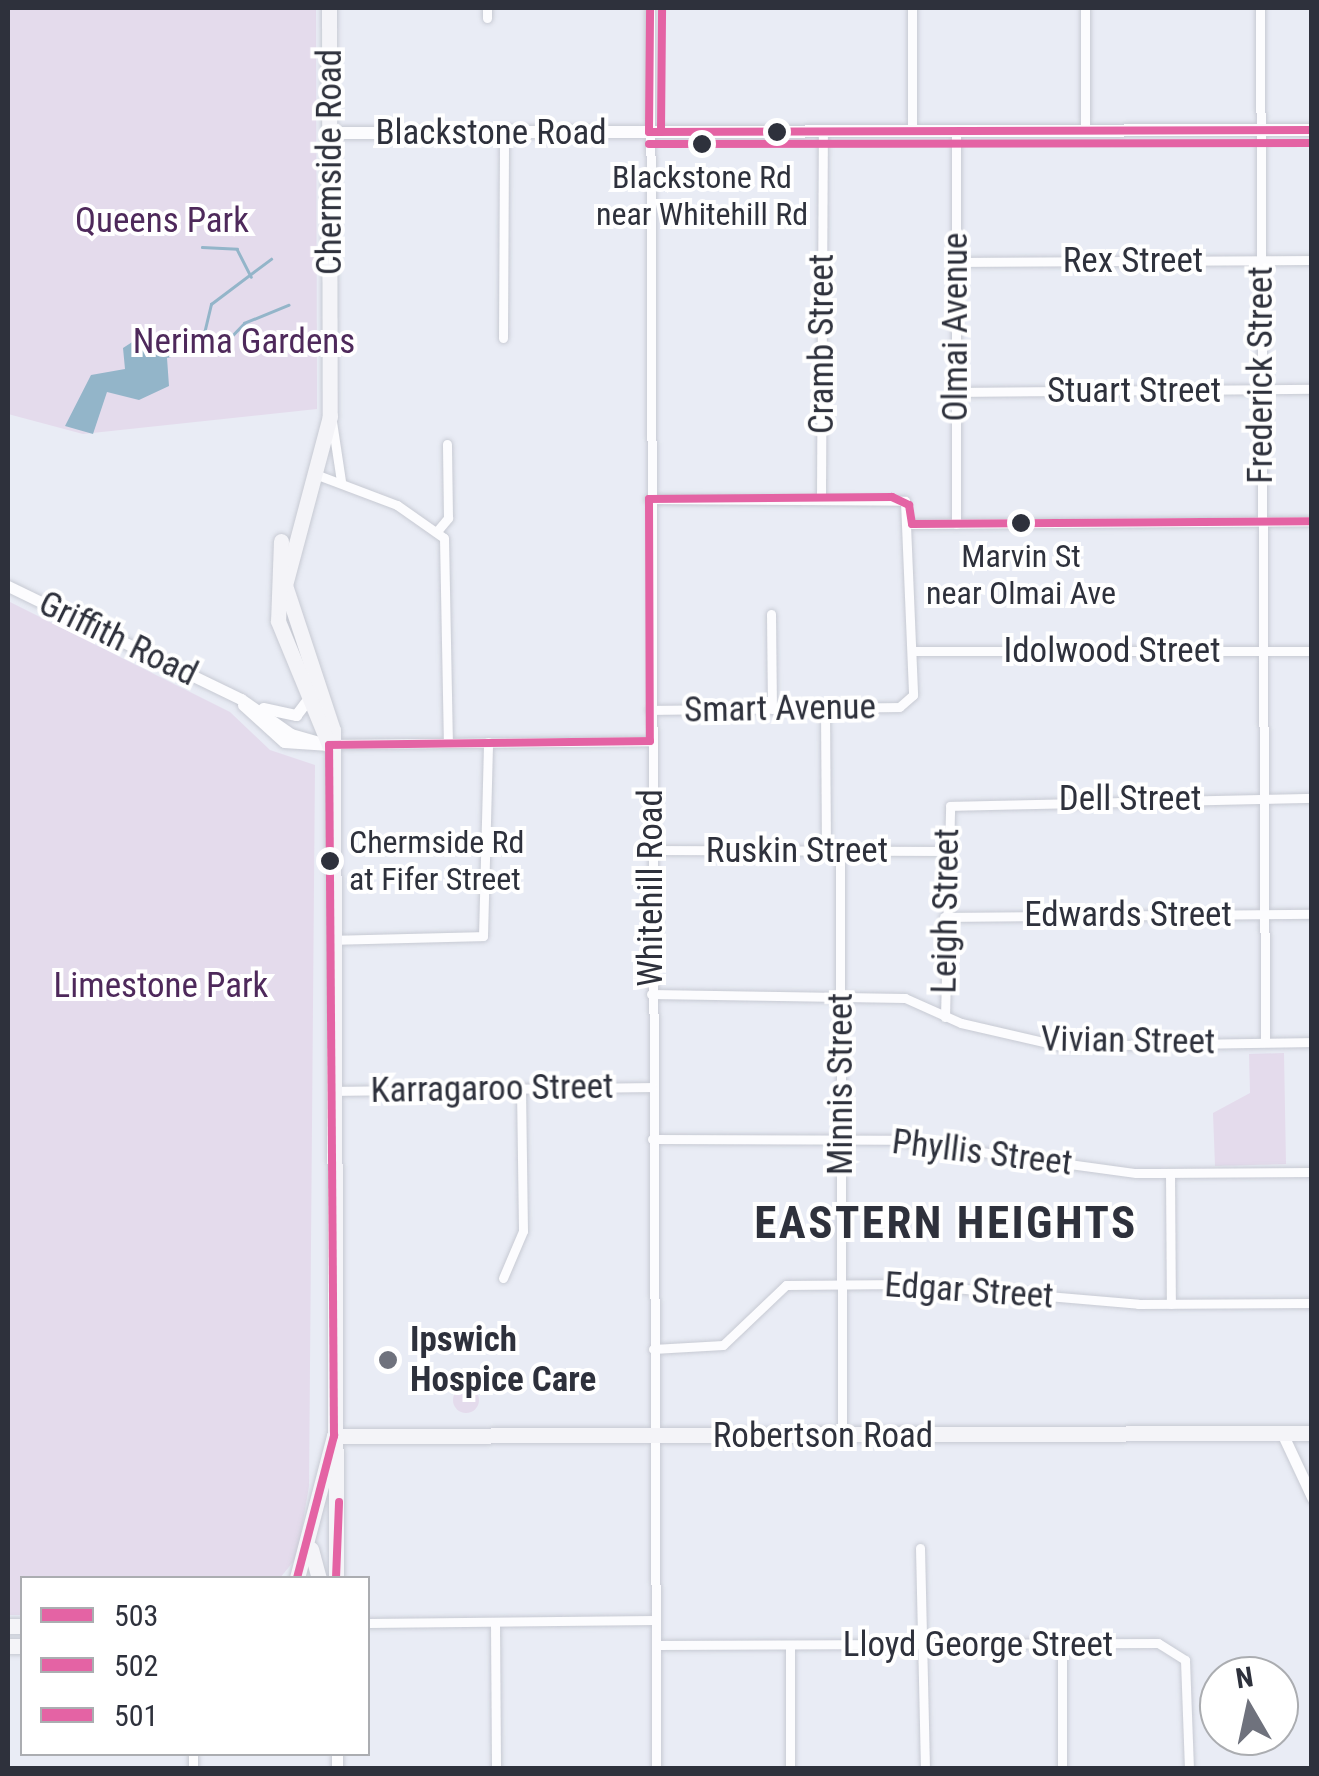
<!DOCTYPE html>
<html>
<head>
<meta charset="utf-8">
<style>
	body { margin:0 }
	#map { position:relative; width:1319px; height:1776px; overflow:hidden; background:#e9ecf5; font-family:"Roboto Condensed",sans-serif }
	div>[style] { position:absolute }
	.green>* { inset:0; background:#e4dbec }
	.round { border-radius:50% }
	.water>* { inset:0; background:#93b5c9 }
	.stream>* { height:2.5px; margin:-1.25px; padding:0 1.25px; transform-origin:1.25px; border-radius:1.25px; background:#93b5c9 }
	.roads { filter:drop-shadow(0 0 2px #c7cad3) drop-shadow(0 0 2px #c7cad3) }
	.minor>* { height:9px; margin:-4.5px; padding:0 4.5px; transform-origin:4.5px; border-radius:4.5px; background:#fcfcfe }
	.tertiary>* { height:11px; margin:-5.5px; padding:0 5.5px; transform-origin:5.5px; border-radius:5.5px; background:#fcfcfe }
	.secondary>* { height:12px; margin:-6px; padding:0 6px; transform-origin:6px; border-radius:6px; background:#fcfcfe }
	.primary>* { height:15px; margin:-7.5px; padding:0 7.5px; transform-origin:7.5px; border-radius:7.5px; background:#f4f4f8 }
	.bus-1>* { height:8px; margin:-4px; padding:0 4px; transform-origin:4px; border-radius:4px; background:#e463a4 }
	.bus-2>* { height:8px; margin:-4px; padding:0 4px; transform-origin:4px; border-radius:4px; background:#e463a4 }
	.bus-3>* { height:8px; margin:-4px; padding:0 4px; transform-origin:4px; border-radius:4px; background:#e463a4 }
	.dots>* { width:28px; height:28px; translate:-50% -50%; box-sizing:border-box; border:5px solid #fff; border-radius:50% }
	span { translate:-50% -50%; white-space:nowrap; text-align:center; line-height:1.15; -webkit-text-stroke:8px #fff; paint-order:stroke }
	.bus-label { font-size:32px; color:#2e313c }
	.left { translate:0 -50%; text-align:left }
	.street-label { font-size:35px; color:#2e313c }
	.park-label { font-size:35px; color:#4e295b }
	.poi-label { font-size:35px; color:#2e313c; font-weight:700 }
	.district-label { font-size:45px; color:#2e313c; font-weight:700; letter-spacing:2.5px }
	.frame { position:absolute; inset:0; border:10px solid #2e313c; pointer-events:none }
	.legend { position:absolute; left:20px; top:1576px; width:350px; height:180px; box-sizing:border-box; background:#fff; border:2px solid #abadb1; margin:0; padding:12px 18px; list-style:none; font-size:30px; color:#2e313c }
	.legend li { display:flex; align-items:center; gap:20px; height:50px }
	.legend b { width:50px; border:2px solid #abadb1 }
	.north { position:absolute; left:1199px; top:1656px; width:100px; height:100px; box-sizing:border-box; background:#fff; border:2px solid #abadb1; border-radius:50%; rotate:351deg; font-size:28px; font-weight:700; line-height:40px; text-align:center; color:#2e313c }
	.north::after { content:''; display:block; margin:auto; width:35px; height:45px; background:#6f727d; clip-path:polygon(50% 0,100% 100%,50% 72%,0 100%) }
</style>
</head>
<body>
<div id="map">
	<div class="green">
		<div style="clip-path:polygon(8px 8px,316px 8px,317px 409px,83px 434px,8px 414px)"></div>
		<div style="clip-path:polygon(8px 601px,230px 712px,270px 750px,315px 765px,309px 1486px,297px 1557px,280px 1578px,22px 1578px,22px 1615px,8px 1615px)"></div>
		<div style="clip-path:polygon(1284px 1053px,1286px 1164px,1215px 1166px,1213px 1113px,1250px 1093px,1249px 1054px)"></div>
		<div class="round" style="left:453px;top:1387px;width:26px;height:26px"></div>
	</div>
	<div class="water">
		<div style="clip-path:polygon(143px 335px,167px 358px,169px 386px,139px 400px,107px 392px,93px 434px,65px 426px,91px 375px,125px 369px,123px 348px)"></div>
	</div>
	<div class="stream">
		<div style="left:202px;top:247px;width:35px;rotate:3deg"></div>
		<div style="left:237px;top:249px;width:31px;rotate:63deg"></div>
		<div style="left:201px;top:346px;width:43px;rotate:-76.6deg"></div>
		<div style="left:211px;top:304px;width:75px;rotate:-36.9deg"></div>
		<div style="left:166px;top:356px;width:59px;rotate:-11.7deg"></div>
		<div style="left:224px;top:344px;width:29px;rotate:-46deg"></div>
		<div style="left:244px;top:323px;width:48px;rotate:-22.2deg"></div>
	</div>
	<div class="roads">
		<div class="minor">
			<div style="left:487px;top:8px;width:10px;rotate:90deg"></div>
			<div style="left:650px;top:8px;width:1760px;rotate:89.8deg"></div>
			<div style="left:912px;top:8px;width:123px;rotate:90deg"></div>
			<div style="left:1085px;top:8px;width:122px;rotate:90deg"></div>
			<div style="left:1260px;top:8px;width:1034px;rotate:89.72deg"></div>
			<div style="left:956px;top:131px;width:393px;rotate:90deg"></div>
			<div style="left:955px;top:262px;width:357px;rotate:-0.3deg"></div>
			<div style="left:503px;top:338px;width:206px;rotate:-89.7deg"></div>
			<div style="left:956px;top:392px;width:356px;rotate:-0.5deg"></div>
			<div style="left:331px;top:415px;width:67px;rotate:81.4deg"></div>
			<div style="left:315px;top:474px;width:88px;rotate:20.7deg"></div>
			<div style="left:397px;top:505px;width:57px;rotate:35.1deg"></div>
			<div style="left:444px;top:538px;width:205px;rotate:88.9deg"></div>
			<div style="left:821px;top:497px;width:366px;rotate:-89.7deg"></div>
			<div style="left:649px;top:499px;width:256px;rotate:0.4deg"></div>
			<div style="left:905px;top:501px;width:194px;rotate:87.6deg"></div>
			<div style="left:913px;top:695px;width:18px;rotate:139deg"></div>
			<div style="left:899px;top:707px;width:249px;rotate:179.3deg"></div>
			<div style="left:912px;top:524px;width:400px;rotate:-0.4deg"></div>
			<div style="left:438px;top:530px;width:16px;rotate:-50deg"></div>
			<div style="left:448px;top:518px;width:74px;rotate:-90.8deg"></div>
			<div style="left:771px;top:614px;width:95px;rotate:89.4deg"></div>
			<div style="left:912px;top:651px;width:400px"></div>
			<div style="left:825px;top:709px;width:143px;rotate:89.6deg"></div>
			<div style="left:332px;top:744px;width:318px;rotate:-0.5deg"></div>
			<div style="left:651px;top:850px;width:293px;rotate:0.2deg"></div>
			<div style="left:840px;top:851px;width:585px;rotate:89.8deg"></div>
			<div style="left:944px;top:917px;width:368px;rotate:-0.5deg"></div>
			<div style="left:332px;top:940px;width:151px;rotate:-1.5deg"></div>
			<div style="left:483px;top:936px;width:194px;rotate:-88.5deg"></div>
			<div style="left:651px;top:994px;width:254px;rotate:0.9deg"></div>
			<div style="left:905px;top:998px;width:61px;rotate:24.1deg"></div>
			<div style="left:961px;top:1023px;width:103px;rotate:13deg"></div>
			<div style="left:1061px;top:1046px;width:251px;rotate:-0.9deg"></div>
			<div style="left:945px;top:1017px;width:211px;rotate:-88.6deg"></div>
			<div style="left:950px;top:806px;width:362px;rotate:-1.3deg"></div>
			<div style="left:332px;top:1091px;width:320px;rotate:-0.7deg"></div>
			<div style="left:652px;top:1139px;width:242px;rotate:0.2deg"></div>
			<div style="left:894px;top:1140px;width:244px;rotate:7.8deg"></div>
			<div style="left:1136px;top:1173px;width:176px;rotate:-0.3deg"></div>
			<div style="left:1170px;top:1173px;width:131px;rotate:89.6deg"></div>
			<div style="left:503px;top:1278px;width:51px;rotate:-66.9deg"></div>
			<div style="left:523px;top:1231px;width:143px;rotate:-90.8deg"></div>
			<div style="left:653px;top:1349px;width:70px;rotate:-3.3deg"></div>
			<div style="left:723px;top:1345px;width:87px;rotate:-43.6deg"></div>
			<div style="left:786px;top:1285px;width:121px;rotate:-0.5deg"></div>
			<div style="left:907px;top:1284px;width:232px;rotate:4.9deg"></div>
			<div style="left:1138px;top:1304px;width:174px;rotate:-0.3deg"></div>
			<div style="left:920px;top:1548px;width:220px;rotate:88.7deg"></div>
			<div style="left:368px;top:1623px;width:287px;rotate:-0.6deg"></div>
			<div style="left:495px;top:1623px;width:145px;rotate:89.6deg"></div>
			<div style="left:1062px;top:1644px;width:124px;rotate:90deg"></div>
			<div style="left:656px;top:1645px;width:502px;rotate:-0.23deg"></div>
			<div style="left:1158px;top:1643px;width:32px;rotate:32deg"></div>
			<div style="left:1185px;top:1660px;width:108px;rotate:87.9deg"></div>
			<div style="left:193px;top:1754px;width:14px;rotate:90deg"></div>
			<div style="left:790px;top:1768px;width:122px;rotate:-90deg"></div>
		</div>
		<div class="tertiary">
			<div style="left:8px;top:586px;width:259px;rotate:25.9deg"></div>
			<div style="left:241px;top:699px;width:61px;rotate:35deg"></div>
			<div style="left:291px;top:734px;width:40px;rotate:16deg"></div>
			<div style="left:243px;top:705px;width:55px;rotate:42.1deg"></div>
			<div style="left:284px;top:742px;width:45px;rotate:3.8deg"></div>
			<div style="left:263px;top:708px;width:34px;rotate:12deg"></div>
			<div style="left:296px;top:715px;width:21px;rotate:-53deg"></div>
			<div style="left:1282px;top:1433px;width:71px;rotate:64.9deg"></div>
			<div style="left:337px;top:1754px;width:14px;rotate:90deg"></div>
		</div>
		<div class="secondary">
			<div style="left:330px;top:133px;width:982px;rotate:-0.18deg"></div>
		</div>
		<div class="primary">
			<div style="left:329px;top:8px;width:408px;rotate:89.9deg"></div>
			<div style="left:330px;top:416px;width:175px;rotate:104.9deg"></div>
			<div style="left:285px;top:585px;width:153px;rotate:71.7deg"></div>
			<div style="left:333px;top:730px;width:848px;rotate:89.8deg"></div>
			<div style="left:281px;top:541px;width:80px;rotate:92.1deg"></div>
			<div style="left:278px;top:621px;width:134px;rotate:67.6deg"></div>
			<div style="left:334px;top:1436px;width:978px;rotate:-0.18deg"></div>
			<div style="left:311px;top:1549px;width:30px;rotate:75deg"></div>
			<div style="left:297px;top:1578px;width:147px;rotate:-75.4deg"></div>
			<div style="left:8px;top:1626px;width:14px"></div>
			<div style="left:8px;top:1646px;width:14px"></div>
		</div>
	</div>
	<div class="bus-1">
		<div style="left:649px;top:499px;width:243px;rotate:-0.5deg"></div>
		<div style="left:892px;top:497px;width:19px;rotate:25deg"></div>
		<div style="left:909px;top:505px;width:19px;rotate:81deg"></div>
		<div style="left:649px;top:499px;width:242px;rotate:89.8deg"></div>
		<div style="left:912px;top:524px;width:400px;rotate:-0.4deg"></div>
		<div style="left:329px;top:745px;width:321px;rotate:-0.7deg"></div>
		<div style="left:297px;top:1578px;width:147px;rotate:-75.4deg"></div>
		<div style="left:334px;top:1436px;width:691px;rotate:-90.41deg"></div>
		<div style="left:336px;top:1578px;width:76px;rotate:-87.7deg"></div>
	</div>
	<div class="bus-2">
		<div style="left:649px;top:132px;width:663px;rotate:-0.17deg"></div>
		<div style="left:649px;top:132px;width:124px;rotate:-89.5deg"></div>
	</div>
	<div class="bus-3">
		<div style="left:661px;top:132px;width:124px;rotate:-89.5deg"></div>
		<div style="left:649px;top:144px;width:663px;rotate:-0.09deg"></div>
	</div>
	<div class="dots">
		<div style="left:777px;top:132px;background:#2e313c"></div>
		<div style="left:702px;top:144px;background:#2e313c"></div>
		<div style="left:1021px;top:523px;background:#2e313c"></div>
		<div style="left:330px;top:861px;background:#2e313c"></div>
		<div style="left:388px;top:1360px;background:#6f727d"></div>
	</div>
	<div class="bus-label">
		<span style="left:702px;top:196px">Blackstone Rd<br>near Whitehill Rd</span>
		<span style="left:1021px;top:575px">Marvin St<br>near Olmai Ave</span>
		<span class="left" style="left:349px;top:861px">Chermside Rd<br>at Fifer Street</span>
	</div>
	<div class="street-label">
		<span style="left:491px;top:133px">Blackstone Road</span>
		<span style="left:330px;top:162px;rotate:-90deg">Chermside Road</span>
		<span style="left:1133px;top:261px">Rex Street</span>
		<span style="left:956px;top:327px;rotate:-90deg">Olmai Avenue</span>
		<span style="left:822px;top:344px;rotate:-90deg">Cramb Street</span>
		<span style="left:1261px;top:375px;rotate:-90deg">Frederick Street</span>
		<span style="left:1134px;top:391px">Stuart Street</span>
		<span style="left:118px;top:639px;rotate:26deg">Griffith Road</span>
		<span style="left:1112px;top:651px">Idolwood Street</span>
		<span style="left:780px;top:709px;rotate:-1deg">Smart Avenue</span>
		<span style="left:1130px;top:799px">Dell Street</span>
		<span style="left:797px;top:851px">Ruskin Street</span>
		<span style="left:651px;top:888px;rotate:-90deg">Whitehill Road</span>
		<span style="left:946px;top:911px;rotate:-89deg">Leigh Street</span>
		<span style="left:1128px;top:915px">Edwards Street</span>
		<span style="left:1128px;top:1041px;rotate:1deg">Vivian Street</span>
		<span style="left:841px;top:1084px;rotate:-90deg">Minnis Street</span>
		<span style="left:492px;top:1089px;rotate:-1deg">Karragaroo Street</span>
		<span style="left:982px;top:1153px;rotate:7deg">Phyllis Street</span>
		<span style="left:969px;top:1291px;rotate:4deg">Edgar Street</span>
		<span style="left:823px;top:1436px">Robertson Road</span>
		<span style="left:978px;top:1645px">Lloyd George Street</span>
	</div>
	<div class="park-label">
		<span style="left:162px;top:221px">Queens Park</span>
		<span style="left:244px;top:342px">Nerima Gardens</span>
		<span style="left:161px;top:986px">Limestone Park</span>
	</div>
	<div class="poi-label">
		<span class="left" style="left:410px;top:1360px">Ipswich<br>Hospice Care</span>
	</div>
	<div class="district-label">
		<span style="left:946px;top:1223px">EASTERN HEIGHTS</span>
	</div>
	<div class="frame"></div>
	<ul class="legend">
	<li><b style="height:12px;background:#e463a4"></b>503</li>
	<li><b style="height:12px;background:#e463a4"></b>502</li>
	<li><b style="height:12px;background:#e463a4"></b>501</li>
	</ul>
	<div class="north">N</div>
</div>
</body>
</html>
